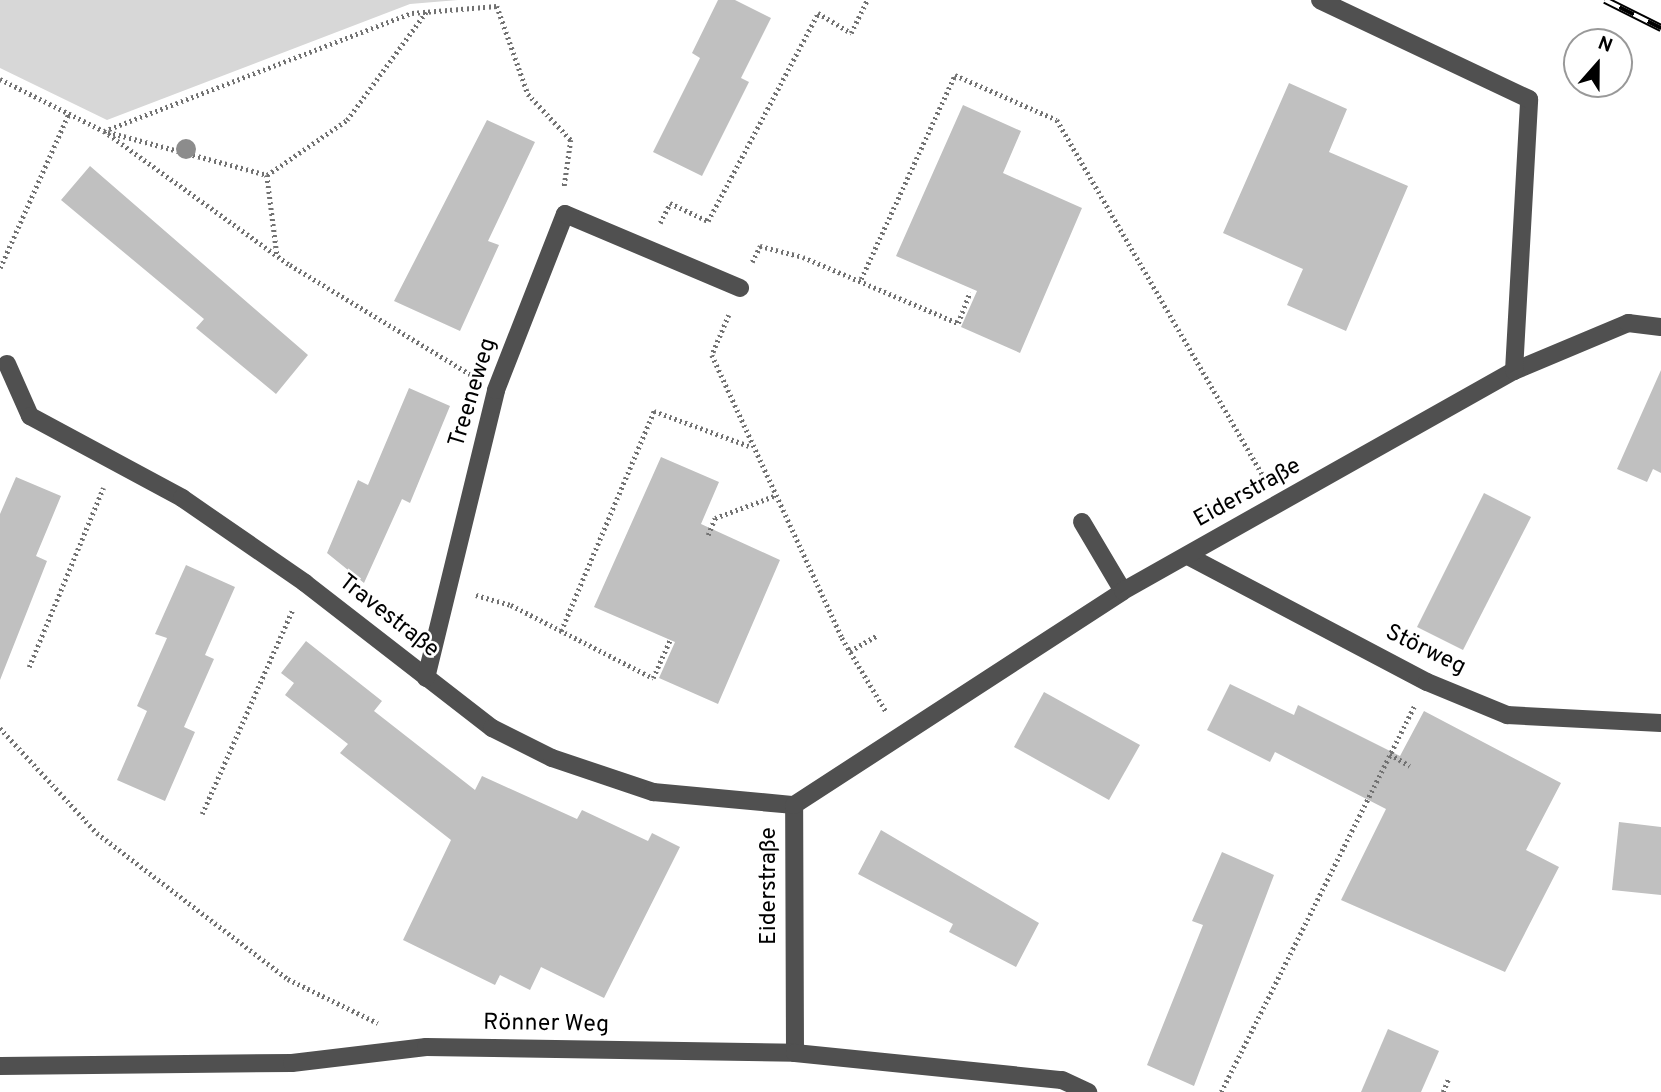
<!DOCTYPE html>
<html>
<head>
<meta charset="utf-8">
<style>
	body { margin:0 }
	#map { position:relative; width:1661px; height:1092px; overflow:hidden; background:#fff; font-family:Overpass,sans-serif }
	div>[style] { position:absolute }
	.green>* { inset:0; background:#d7d7d7 }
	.building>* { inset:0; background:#c0c0c0 }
	.path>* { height:4.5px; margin-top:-2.25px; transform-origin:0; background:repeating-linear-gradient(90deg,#727272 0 2px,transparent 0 5.5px) }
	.minor>* { height:18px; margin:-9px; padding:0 9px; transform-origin:9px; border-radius:9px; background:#505050 }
	.rail>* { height:8px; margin-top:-4px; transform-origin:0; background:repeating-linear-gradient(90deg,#fff 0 16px,#000 0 32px); box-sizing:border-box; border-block:2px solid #000 }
	.trees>* { width:20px; height:20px; margin:-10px; border-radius:50%; background:#8c8c8c }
	span { translate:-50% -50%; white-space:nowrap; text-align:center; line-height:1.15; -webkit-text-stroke:5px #fff; paint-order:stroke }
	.street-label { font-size:23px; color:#000 }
	.north { position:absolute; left:1563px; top:28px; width:70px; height:70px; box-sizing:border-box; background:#fff; border:2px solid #999; border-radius:50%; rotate:21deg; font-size:19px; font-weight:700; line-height:28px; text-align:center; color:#000 }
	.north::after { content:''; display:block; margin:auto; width:24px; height:32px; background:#000; clip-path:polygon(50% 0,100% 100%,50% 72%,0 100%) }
</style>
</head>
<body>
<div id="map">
	<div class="green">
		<div style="clip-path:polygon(0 0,458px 0,410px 4px,107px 120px,0 68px)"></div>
	</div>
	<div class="building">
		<div style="clip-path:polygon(718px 0,735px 0,771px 18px,741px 78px,749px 82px,702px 176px,653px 152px,700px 58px,692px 53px)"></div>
		<div style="clip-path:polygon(1289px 83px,1347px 109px,1329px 152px,1408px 186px,1346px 331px,1287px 305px,1303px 269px,1223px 233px)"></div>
		<div style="clip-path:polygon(963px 105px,1021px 131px,1003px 173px,1082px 208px,1020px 353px,961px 327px,977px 291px,896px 256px)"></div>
		<div style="clip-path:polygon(487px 120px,535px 142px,488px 241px,499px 245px,460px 331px,394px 301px)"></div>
		<div style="clip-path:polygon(90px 166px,308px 355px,276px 394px,196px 328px,204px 319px,61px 200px)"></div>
		<div style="clip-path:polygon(1661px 370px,1661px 473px,1653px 469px,1647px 482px,1617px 469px)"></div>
		<div style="clip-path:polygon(409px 388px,450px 406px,410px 503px,402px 499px,364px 583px,327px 553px,358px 480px,368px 485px)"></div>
		<div style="clip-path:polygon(661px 457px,719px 482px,701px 524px,780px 560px,718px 704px,659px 678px,675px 642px,594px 607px)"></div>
		<div style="clip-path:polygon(16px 477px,61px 496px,36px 556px,47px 561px,0 680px,0 514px)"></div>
		<div style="clip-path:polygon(1484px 493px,1531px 517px,1463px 650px,1417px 627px)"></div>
		<div style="clip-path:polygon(186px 565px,235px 587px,205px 655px,214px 659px,184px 727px,195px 732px,165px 801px,117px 780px,147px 711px,137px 706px,167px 638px,155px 634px)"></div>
		<div style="clip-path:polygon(306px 641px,382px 701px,374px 711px,475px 790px,482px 776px,577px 819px,582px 810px,648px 841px,652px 833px,680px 847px,604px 998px,541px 967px,530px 990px,500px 975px,495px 985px,403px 940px,451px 840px,340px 753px,348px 744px,285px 695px,294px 683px,281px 673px)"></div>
		<div style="clip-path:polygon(1230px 684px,1294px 715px,1298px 705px,1400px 756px,1424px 711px,1561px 783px,1526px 850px,1559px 867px,1505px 972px,1341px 900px,1386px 809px,1275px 752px,1270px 762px,1207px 730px)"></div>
		<div style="clip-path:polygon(1044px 692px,1140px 745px,1109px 800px,1014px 747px)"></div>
		<div style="clip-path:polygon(1619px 822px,1661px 827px,1661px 895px,1612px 890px)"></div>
		<div style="clip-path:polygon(881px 830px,1039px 923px,1016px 967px,949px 932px,953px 924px,858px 874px)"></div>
		<div style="clip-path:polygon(1222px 852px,1274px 875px,1194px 1086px,1147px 1065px,1203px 925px,1192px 921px)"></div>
		<div style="clip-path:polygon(1388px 1029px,1439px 1051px,1421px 1092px,1361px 1092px)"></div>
	</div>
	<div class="path">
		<div style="left:0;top:79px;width:116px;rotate:26.6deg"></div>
		<div style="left:104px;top:131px;width:229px;rotate:35.8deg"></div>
		<div style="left:290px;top:265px;width:214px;rotate:31.2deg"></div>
		<div style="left:104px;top:131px;width:330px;rotate:-21deg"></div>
		<div style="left:412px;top:13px;width:85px;rotate:-4.7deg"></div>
		<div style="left:497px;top:6px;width:93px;rotate:70.6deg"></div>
		<div style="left:528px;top:94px;width:63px;rotate:46.9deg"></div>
		<div style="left:571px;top:140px;width:49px;rotate:98.1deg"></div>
		<div style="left:108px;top:132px;width:165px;rotate:15.1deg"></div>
		<div style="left:267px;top:175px;width:97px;rotate:-34.5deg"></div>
		<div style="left:347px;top:120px;width:134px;rotate:-53.8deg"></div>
		<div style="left:267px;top:175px;width:80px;rotate:82.8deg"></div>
		<div style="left:660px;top:223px;width:22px;rotate:-63deg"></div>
		<div style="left:670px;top:203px;width:42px;rotate:25.3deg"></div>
		<div style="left:708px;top:221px;width:235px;rotate:-62.1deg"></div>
		<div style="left:818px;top:13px;width:39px;rotate:31deg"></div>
		<div style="left:851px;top:33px;width:37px;rotate:-64deg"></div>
		<div style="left:752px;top:262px;width:18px;rotate:-63deg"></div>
		<div style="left:760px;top:246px;width:44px;rotate:14.3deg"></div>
		<div style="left:803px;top:257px;width:168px;rotate:23.1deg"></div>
		<div style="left:958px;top:323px;width:33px;rotate:-69deg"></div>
		<div style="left:0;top:268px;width:170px;rotate:-66deg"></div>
		<div style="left:861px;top:279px;width:225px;rotate:-65.3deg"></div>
		<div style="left:955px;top:75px;width:111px;rotate:23.8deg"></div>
		<div style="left:1057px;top:120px;width:415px;rotate:59.9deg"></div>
		<div style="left:729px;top:315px;width:43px;rotate:113deg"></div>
		<div style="left:712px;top:355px;width:311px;rotate:65.3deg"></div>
		<div style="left:842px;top:638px;width:87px;rotate:59deg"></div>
		<div style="left:708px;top:535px;width:18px;rotate:-68deg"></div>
		<div style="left:715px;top:518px;width:63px;rotate:-20.4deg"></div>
		<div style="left:476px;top:595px;width:36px;rotate:16deg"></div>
		<div style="left:511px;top:605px;width:160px;rotate:27.2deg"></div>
		<div style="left:653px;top:678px;width:42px;rotate:-65.9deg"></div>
		<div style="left:561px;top:631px;width:239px;rotate:-67.1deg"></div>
		<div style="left:654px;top:411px;width:101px;rotate:20.2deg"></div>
		<div style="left:850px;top:651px;width:32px;rotate:-30deg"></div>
		<div style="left:29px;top:667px;width:194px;rotate:-67.5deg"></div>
		<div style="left:0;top:728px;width:143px;rotate:47.3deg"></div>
		<div style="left:97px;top:833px;width:240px;rotate:37.4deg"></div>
		<div style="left:288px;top:979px;width:100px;rotate:26.1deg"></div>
		<div style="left:1390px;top:754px;width:23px;rotate:31deg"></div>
		<div style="left:202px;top:814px;width:224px;rotate:-66.1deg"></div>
		<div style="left:1221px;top:1092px;width:431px;rotate:-63.4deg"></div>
		<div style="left:1443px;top:1092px;width:16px;rotate:-68deg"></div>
	</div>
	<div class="minor">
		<div style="left:7px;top:364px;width:57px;rotate:66.1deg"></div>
		<div style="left:30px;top:416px;width:173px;rotate:28.3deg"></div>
		<div style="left:182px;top:498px;width:150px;rotate:34.6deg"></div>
		<div style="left:305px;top:583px;width:237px;rotate:37.8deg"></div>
		<div style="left:492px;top:728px;width:67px;rotate:26.6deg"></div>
		<div style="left:552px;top:758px;width:107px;rotate:18.6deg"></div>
		<div style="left:653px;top:792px;width:142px;rotate:5.3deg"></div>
		<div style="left:1514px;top:371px;width:124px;rotate:-22.8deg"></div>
		<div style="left:1628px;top:323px;width:33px;rotate:7deg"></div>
		<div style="left:1082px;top:522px;width:80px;rotate:59.3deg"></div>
		<div style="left:1188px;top:556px;width:270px;rotate:27.8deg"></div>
		<div style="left:1427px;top:682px;width:87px;rotate:22.4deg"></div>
		<div style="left:1507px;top:715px;width:154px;rotate:3deg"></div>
		<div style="left:426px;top:678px;width:296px;rotate:-76.3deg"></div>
		<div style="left:496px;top:390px;width:189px;rotate:-68.6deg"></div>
		<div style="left:565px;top:214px;width:190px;rotate:22.9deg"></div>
		<div style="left:795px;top:1053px;width:248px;rotate:-90.2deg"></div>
		<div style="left:794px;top:805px;width:392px;rotate:-33deg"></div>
		<div style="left:1123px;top:591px;width:449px;rotate:-29.4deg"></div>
		<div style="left:1514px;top:371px;width:272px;rotate:-86.8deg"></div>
		<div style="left:1529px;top:99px;width:231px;rotate:-154.7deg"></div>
		<div style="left:0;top:1066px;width:292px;rotate:-0.6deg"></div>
		<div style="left:292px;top:1063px;width:135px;rotate:-6.8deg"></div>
		<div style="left:426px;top:1047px;width:369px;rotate:0.9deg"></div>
		<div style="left:795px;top:1053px;width:268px;rotate:5.8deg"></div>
		<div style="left:1062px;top:1080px;width:29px;rotate:25deg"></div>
	</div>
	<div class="rail">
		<div style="left:1605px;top:0;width:63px;rotate:26.6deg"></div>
	</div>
	<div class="trees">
		<div style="left:186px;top:149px"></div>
	</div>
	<div class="street-label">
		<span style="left:474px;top:393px;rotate:-73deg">Treeneweg</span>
		<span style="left:1248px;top:494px;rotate:-29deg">Eiderstraße</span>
		<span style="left:388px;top:617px;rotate:38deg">Travestraße</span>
		<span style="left:1425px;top:651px;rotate:26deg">Störweg</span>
		<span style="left:770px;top:886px;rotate:-90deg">Eiderstraße</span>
		<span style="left:546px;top:1025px;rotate:1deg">Rönner Weg</span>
	</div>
	<div class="north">N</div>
</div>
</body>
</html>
